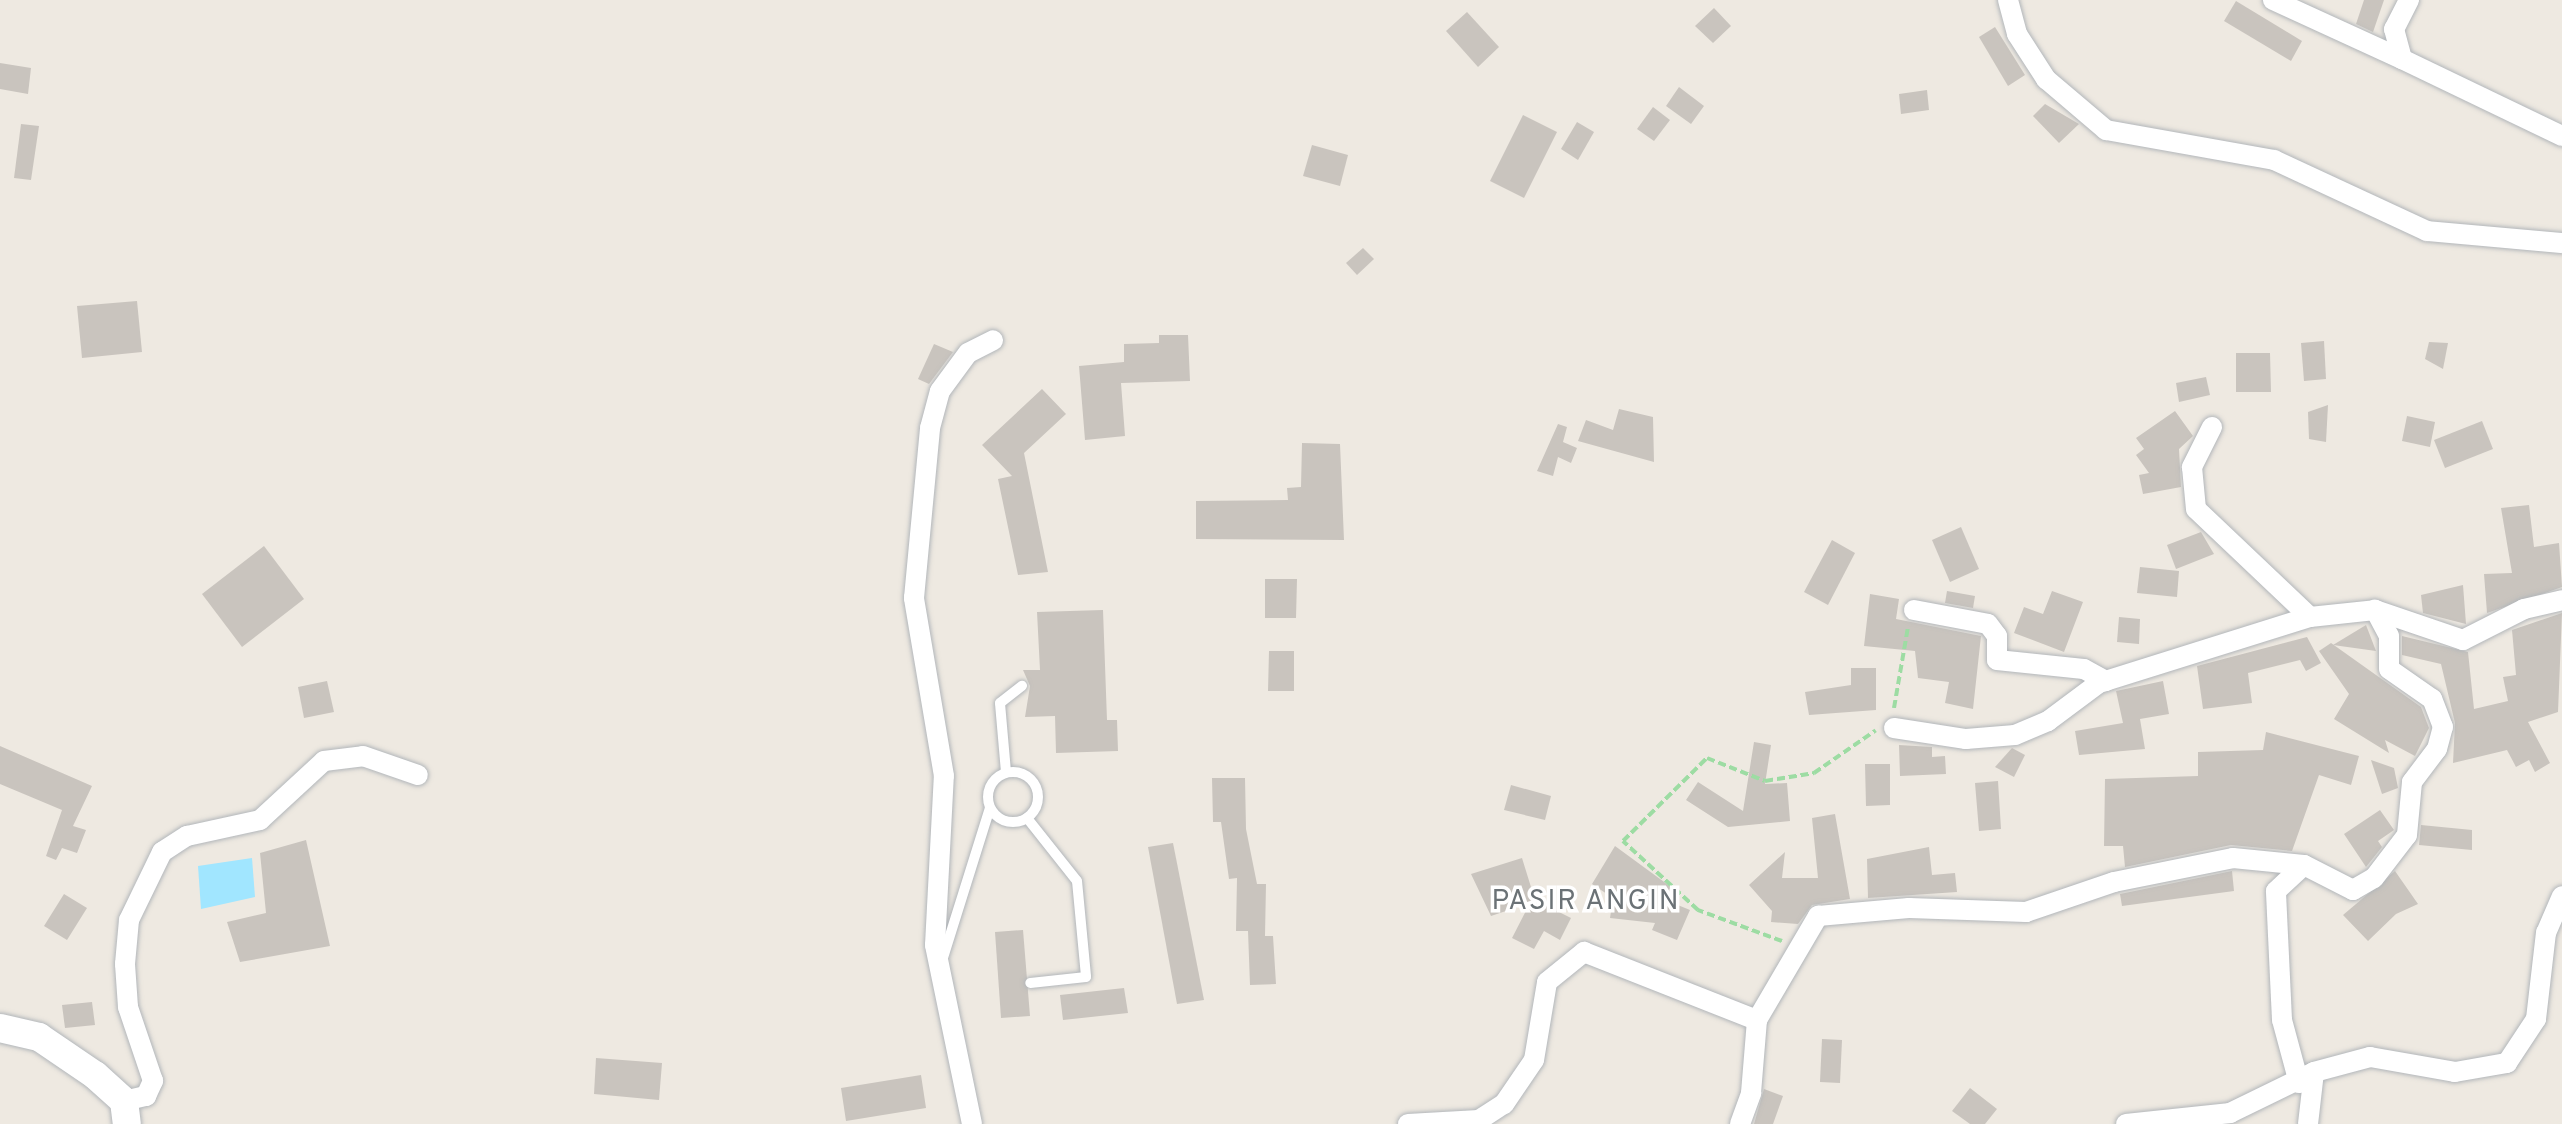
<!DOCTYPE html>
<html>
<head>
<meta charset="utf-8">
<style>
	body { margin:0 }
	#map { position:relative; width:2562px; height:1124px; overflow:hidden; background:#eee9e1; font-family:Overpass,sans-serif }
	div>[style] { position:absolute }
	.water>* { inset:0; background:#a1e6ff }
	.building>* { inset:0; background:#c9c4be }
	.path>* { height:4px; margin-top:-2px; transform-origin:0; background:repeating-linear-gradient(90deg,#9ddca3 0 8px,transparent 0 12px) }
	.roads { filter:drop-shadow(0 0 2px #b2b6ba) drop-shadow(0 0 2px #b2b6ba) }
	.lane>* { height:10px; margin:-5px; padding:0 5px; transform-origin:5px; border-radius:5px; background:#fff }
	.lane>.ring { margin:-5px; padding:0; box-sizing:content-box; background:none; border:10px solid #fff; border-radius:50% }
	.street>* { height:20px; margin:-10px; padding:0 10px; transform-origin:10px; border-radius:10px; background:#fff }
	.secondary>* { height:28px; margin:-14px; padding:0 14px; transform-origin:14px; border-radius:14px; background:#fff }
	span { translate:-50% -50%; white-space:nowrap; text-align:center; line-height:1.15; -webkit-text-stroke:7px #fff; paint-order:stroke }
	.quarter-label { font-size:28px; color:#6b7276; letter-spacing:2px }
</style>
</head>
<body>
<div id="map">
	<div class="water">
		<div style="clip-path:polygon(252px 858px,255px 897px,201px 909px,198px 866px)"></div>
	</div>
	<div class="building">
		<div style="clip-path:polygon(2364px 0,2384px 0,2373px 32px,2356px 24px)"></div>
		<div style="clip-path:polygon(2236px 1px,2302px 41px,2291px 61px,2224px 21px)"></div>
		<div style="clip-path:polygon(1714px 8px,1731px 26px,1713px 43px,1695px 26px)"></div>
		<div style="clip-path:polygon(1467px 12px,1499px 47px,1478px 67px,1446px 31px)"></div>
		<div style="clip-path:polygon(1995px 27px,2025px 75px,2008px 86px,1979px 37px)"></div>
		<div style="clip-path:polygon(0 63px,31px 68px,28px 94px,0 89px)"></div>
		<div style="clip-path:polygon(1679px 87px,1704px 106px,1691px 124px,1666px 106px)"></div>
		<div style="clip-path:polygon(1927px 90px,1929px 110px,1901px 114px,1899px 94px)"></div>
		<div style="clip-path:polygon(2045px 104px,2079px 124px,2059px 143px,2033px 116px)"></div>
		<div style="clip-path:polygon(1653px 107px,1670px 120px,1654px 141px,1637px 129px)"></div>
		<div style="clip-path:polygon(1523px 115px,1557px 132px,1524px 198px,1490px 181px)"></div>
		<div style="clip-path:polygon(1577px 122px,1594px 132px,1578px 160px,1561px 149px)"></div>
		<div style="clip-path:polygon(21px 124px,39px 126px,31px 180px,14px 178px)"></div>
		<div style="clip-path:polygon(1312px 145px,1348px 155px,1340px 186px,1303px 176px)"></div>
		<div style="clip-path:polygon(1363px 248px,1374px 259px,1357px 275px,1346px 263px)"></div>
		<div style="clip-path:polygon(137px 301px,142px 352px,82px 358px,77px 306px)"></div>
		<div style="clip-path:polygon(1159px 335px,1188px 335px,1190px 381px,1121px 383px,1125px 436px,1085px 440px,1079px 366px,1124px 362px,1124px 344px,1159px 343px)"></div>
		<div style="clip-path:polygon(2324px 341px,2326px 379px,2304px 381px,2301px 343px)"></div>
		<div style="clip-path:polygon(2429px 342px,2448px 343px,2443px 369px,2425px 359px)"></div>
		<div style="clip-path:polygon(934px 344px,953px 352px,929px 384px,918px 379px)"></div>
		<div style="clip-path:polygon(2236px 353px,2270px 353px,2271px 392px,2236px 392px)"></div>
		<div style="clip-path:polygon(2206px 377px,2210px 395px,2179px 402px,2176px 383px)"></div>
		<div style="clip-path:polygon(1042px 389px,1066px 414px,1024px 453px,1048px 572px,1018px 575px,998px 479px,1012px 476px,982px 445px)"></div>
		<div style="clip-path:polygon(2328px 405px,2326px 442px,2309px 439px,2308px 412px)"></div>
		<div style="clip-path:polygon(1619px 409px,1653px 417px,1654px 462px,1578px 441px,1586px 420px,1613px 430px)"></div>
		<div style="clip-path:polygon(2175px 411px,2193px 436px,2179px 449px,2181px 487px,2143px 494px,2139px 475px,2149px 473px,2136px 455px,2144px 449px,2136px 438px)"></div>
		<div style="clip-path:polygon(2407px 416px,2435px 422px,2430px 447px,2402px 441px)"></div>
		<div style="clip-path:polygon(2482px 421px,2493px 449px,2445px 468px,2434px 440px)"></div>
		<div style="clip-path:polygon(1558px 424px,1567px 427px,1563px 442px,1577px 448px,1571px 463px,1558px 457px,1553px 476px,1537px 471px)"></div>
		<div style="clip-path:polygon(1302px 443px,1340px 444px,1344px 540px,1196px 539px,1196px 501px,1288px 500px,1287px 488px,1301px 487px)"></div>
		<div style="clip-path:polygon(2529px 505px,2534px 547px,2559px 543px,2562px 587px,2487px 613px,2484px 574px,2512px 573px,2501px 508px)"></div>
		<div style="clip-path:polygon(1961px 527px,1979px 569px,1950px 582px,1932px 540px)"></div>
		<div style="clip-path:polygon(2201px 532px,2214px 554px,2176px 569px,2167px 545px)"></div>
		<div style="clip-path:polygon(1832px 540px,1855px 553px,1828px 605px,1804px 592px)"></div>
		<div style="clip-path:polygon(264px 546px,304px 599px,242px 647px,202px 594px)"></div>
		<div style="clip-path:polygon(2140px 567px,2179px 571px,2177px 597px,2137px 593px)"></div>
		<div style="clip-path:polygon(1265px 579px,1297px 579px,1296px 618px,1265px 618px)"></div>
		<div style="clip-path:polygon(2463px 585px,2466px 624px,2423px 613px,2421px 595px)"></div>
		<div style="clip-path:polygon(1947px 591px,1975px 596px,1973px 608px,1945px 603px)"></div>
		<div style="clip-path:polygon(2052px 591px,2083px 602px,2064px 652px,2014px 633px,2024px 607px,2043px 614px)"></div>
		<div style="clip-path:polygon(1870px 594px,1899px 599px,1896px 619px,1981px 636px,1973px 709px,1945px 703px,1949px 682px,1918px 678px,1915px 651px,1864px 646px)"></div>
		<div style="clip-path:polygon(1103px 610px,1107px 720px,1117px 720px,1118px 751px,1056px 753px,1055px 716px,1025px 717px,1030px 686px,1023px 670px,1040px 670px,1037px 612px)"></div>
		<div style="clip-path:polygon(2562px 613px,2558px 712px,2528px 722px,2550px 763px,2535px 772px,2529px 760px,2516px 767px,2507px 750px,2453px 763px,2455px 723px,2441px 664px,2402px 655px,2402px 636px,2468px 652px,2474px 709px,2508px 701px,2503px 677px,2516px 675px,2512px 630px)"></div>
		<div style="clip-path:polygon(2119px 617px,2140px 619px,2139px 644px,2117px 642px)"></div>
		<div style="clip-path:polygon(2366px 625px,2376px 651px,2333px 645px)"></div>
		<div style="clip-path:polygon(2307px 637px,2321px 663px,2306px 671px,2300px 660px,2248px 673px,2252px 703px,2203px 709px,2197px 666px)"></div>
		<div style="clip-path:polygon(2331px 643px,2421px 707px,2429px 728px,2415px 756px,2385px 740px,2389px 753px,2334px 719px,2349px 694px,2319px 651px)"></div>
		<div style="clip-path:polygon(1269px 651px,1294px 651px,1294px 691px,1268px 691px)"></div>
		<div style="clip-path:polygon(1851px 668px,1876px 668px,1876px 710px,1809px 715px,1805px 692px,1851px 685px)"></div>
		<div style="clip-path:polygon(327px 681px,334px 712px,304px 718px,298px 687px)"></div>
		<div style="clip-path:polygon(2163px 681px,2169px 714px,2140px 719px,2145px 749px,2079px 755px,2075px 731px,2123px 723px,2116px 691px)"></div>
		<div style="clip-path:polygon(2266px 732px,2359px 756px,2351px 785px,2319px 775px,2292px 851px,2231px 845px,2125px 867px,2123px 846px,2104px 846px,2105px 779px,2198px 776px,2198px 752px,2263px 750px)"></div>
		<div style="clip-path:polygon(1754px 742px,1771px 745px,1765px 784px,1787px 783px,1790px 821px,1728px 827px,1686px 800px,1698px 782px,1743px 811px)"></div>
		<div style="clip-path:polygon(1899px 745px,1932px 747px,1932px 757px,1945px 756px,1946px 774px,1900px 776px)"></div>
		<div style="clip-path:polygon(0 746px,92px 786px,73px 826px,86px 830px,77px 853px,62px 848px,56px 860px,46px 856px,62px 810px,0 784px)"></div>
		<div style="clip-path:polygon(2012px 748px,2025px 755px,2014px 777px,1995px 767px)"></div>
		<div style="clip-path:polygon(2371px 760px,2394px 768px,2398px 788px,2382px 794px)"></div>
		<div style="clip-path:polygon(1865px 764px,1890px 764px,1890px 805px,1866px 806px)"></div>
		<div style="clip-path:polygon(1212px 778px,1245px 778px,1246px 829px,1257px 884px,1266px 884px,1265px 936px,1273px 936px,1276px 984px,1250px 985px,1248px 931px,1236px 931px,1237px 878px,1229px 879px,1221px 822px,1213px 822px)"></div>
		<div style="clip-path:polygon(1998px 781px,2001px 829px,1979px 831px,1975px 783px)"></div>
		<div style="clip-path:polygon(1511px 785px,1551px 796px,1545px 820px,1504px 810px)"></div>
		<div style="clip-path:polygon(2380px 810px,2394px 830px,2378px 841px,2382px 847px,2366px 867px,2344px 834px)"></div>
		<div style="clip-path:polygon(1835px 814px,1850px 899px,1812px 905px,1798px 924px,1771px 922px,1772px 911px,1749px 885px,1785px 852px,1782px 878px,1818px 878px,1812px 818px)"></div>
		<div style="clip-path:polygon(2421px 825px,2472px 830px,2472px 850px,2419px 845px)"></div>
		<div style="clip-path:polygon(306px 840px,330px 946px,240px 962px,227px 922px,266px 913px,260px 853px)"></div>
		<div style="clip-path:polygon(1173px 843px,1204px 1000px,1177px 1004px,1148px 847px)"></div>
		<div style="clip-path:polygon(1615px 846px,1671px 887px,1663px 899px,1690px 910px,1677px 940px,1652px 930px,1655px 923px,1610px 918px,1613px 898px,1592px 884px)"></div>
		<div style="clip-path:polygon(1929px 847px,1932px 875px,1955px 873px,1957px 892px,1868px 898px,1867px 859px)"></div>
		<div style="clip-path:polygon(1522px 858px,1535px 900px,1571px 918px,1560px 940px,1544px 931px,1534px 949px,1512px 938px,1530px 903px,1491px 916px,1471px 874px)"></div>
		<div style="clip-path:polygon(2232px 871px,2234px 891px,2122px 906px,2120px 894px)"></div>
		<div style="clip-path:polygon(2395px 871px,2418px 904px,2396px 914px,2368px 941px,2343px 915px)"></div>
		<div style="clip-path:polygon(64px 894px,87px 908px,67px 940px,44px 926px)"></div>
		<div style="clip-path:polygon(1023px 930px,1030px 1016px,1001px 1018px,995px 932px)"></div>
		<div style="clip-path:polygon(1124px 988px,1128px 1013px,1063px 1020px,1060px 995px)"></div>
		<div style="clip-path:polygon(92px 1002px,95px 1025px,65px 1028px,62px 1005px)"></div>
		<div style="clip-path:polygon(1822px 1039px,1842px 1040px,1840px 1083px,1820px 1082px)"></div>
		<div style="clip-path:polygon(596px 1058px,662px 1063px,659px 1100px,594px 1094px)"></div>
		<div style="clip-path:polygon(921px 1075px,926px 1108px,846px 1121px,841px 1088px)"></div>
		<div style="clip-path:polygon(1970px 1088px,1997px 1109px,1985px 1124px,1970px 1124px,1952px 1111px)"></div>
		<div style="clip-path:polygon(1764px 1089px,1783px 1096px,1773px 1124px,1754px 1124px)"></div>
	</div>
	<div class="path">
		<div style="left:1894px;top:708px;width:82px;rotate:-80.2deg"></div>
		<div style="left:1782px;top:941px;width:90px;rotate:-159.7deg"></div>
		<div style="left:1698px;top:910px;width:102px;rotate:-137.4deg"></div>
		<div style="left:1623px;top:841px;width:118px;rotate:-44.7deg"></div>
		<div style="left:1707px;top:758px;width:62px;rotate:21.6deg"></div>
		<div style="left:1765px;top:781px;width:50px;rotate:-9.3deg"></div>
		<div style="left:1814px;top:773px;width:75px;rotate:-34.7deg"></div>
	</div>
	<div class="roads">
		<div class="lane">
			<div class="ring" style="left:988px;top:772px;width:40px;height:40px"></div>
			<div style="left:1006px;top:772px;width:69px;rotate:-95deg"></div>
			<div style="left:1000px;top:703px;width:28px;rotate:-38deg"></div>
			<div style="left:1027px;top:818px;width:80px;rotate:51.6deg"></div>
			<div style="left:1077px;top:881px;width:96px;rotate:84.6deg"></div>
			<div style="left:1086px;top:977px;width:56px;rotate:173.9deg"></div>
			<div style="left:942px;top:961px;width:160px;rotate:-72.6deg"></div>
		</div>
		<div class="street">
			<div style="left:2008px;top:0;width:35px;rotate:75deg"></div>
			<div style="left:2017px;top:34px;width:54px;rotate:57.2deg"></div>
			<div style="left:2046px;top:79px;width:79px;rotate:40.4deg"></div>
			<div style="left:2106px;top:130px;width:171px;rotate:10.1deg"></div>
			<div style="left:2274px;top:160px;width:169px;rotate:24.9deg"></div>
			<div style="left:2427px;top:231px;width:136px;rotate:5.1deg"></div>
			<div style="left:2273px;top:0;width:142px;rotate:24.6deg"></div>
			<div style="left:2409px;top:0;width:33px;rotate:117deg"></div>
			<div style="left:2394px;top:29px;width:31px;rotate:75deg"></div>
			<div style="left:2402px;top:59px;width:178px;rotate:25.7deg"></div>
			<div style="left:2212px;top:427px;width:45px;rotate:116.6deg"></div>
			<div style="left:2192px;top:467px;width:42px;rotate:84.6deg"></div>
			<div style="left:2196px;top:509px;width:157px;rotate:43.5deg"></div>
			<div style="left:1914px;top:610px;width:75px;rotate:10.7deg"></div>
			<div style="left:1988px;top:624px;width:15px;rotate:53deg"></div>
			<div style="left:1997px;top:636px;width:24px;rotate:90deg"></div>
			<div style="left:1997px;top:660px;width:87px;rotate:5.9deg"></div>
			<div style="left:2084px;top:669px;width:25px;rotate:29deg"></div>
			<div style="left:1894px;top:728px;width:73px;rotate:8.7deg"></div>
			<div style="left:1966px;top:739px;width:49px;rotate:-4.7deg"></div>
			<div style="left:2015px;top:735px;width:36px;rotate:-23deg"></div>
			<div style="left:2048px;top:721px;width:64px;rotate:-36.7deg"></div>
			<div style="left:2099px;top:683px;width:221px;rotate:-17.4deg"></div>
			<div style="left:2310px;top:617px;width:65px;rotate:-6.1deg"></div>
			<div style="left:2375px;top:610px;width:93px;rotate:18.8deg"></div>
			<div style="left:2463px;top:640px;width:68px;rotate:-26.9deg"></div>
			<div style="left:2524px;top:609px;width:39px;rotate:-13deg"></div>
			<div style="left:2299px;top:1083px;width:65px;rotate:-105.1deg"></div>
			<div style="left:2282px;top:1020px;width:129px;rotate:-92.7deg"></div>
			<div style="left:2276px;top:891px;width:38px;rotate:-43deg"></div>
			<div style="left:2304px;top:865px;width:55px;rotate:27deg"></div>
			<div style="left:2353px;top:890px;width:24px;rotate:-30deg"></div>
			<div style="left:2374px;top:878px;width:54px;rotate:-52.5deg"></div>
			<div style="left:2407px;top:835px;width:53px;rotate:-84.6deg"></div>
			<div style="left:2412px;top:782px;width:41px;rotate:-52.9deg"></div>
			<div style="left:2437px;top:749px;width:23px;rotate:-75deg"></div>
			<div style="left:2443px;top:727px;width:30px;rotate:-111deg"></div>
			<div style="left:2432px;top:699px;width:52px;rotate:-145.1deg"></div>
			<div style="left:2389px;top:669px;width:33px;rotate:-90deg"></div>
			<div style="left:2389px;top:636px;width:30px;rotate:-118deg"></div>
			<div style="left:124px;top:1101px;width:23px;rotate:-13deg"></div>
			<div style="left:146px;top:1096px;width:17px;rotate:-65deg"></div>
			<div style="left:153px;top:1081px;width:78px;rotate:-108.7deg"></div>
			<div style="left:128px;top:1007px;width:43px;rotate:-94deg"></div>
			<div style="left:125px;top:964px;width:44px;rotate:-84.8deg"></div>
			<div style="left:129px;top:920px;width:76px;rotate:-64.1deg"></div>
			<div style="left:162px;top:852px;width:30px;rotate:-33deg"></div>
			<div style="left:187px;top:836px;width:75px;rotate:-12.4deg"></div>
			<div style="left:260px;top:820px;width:87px;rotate:-42.7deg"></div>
			<div style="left:324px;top:761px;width:39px;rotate:-7deg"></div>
			<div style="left:363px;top:756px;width:58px;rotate:19.1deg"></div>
			<div style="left:972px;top:1124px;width:183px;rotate:-101.7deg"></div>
			<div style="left:935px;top:945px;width:169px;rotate:-87deg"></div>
			<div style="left:944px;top:776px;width:181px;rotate:-99.6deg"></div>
			<div style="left:914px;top:598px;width:171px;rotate:-84.6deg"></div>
			<div style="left:930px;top:428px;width:38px;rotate:-75deg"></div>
			<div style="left:940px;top:391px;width:47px;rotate:-53.6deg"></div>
			<div style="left:968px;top:353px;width:28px;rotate:-27deg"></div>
			<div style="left:1408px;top:1124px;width:71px;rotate:-3.2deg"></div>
			<div style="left:1479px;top:1120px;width:30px;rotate:-33deg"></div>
			<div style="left:1504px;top:1104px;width:53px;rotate:-55.7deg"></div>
			<div style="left:1534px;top:1060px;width:79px;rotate:-80.5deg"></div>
			<div style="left:1547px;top:982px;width:48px;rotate:-39deg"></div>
			<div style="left:1584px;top:952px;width:186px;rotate:21.5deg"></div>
			<div style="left:1740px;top:1124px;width:33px;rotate:-70deg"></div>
			<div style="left:1751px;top:1093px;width:73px;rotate:-85.3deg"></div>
			<div style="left:1757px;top:1020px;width:121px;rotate:-59.6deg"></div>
			<div style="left:1818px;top:916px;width:91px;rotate:-5deg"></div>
			<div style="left:1909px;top:908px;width:117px;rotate:2deg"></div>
			<div style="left:2026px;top:912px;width:93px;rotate:-18.8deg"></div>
			<div style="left:2114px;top:882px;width:121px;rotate:-11.4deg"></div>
			<div style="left:2233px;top:858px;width:71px;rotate:5.6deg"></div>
			<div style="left:2126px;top:1124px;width:105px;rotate:-6deg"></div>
			<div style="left:2230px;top:1113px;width:93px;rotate:-26deg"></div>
			<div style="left:2314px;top:1072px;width:58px;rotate:-15deg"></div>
			<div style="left:2370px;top:1057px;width:86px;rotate:10deg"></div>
			<div style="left:2455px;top:1072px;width:53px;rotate:-9.8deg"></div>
			<div style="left:2507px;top:1063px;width:53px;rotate:-56.6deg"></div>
			<div style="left:2536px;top:1019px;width:87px;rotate:-83.4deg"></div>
			<div style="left:2546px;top:933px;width:40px;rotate:-66.6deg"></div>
			<div style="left:2308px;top:1124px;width:52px;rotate:-83.4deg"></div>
		</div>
		<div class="secondary">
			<div style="left:0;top:1028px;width:40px;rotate:13deg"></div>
			<div style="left:39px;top:1037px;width:68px;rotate:34.2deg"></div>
			<div style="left:95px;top:1075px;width:39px;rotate:42deg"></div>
			<div style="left:124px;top:1101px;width:23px;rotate:83deg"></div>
		</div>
	</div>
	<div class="quarter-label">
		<span style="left:1586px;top:902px">PASIR ANGIN</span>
	</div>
</div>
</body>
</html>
